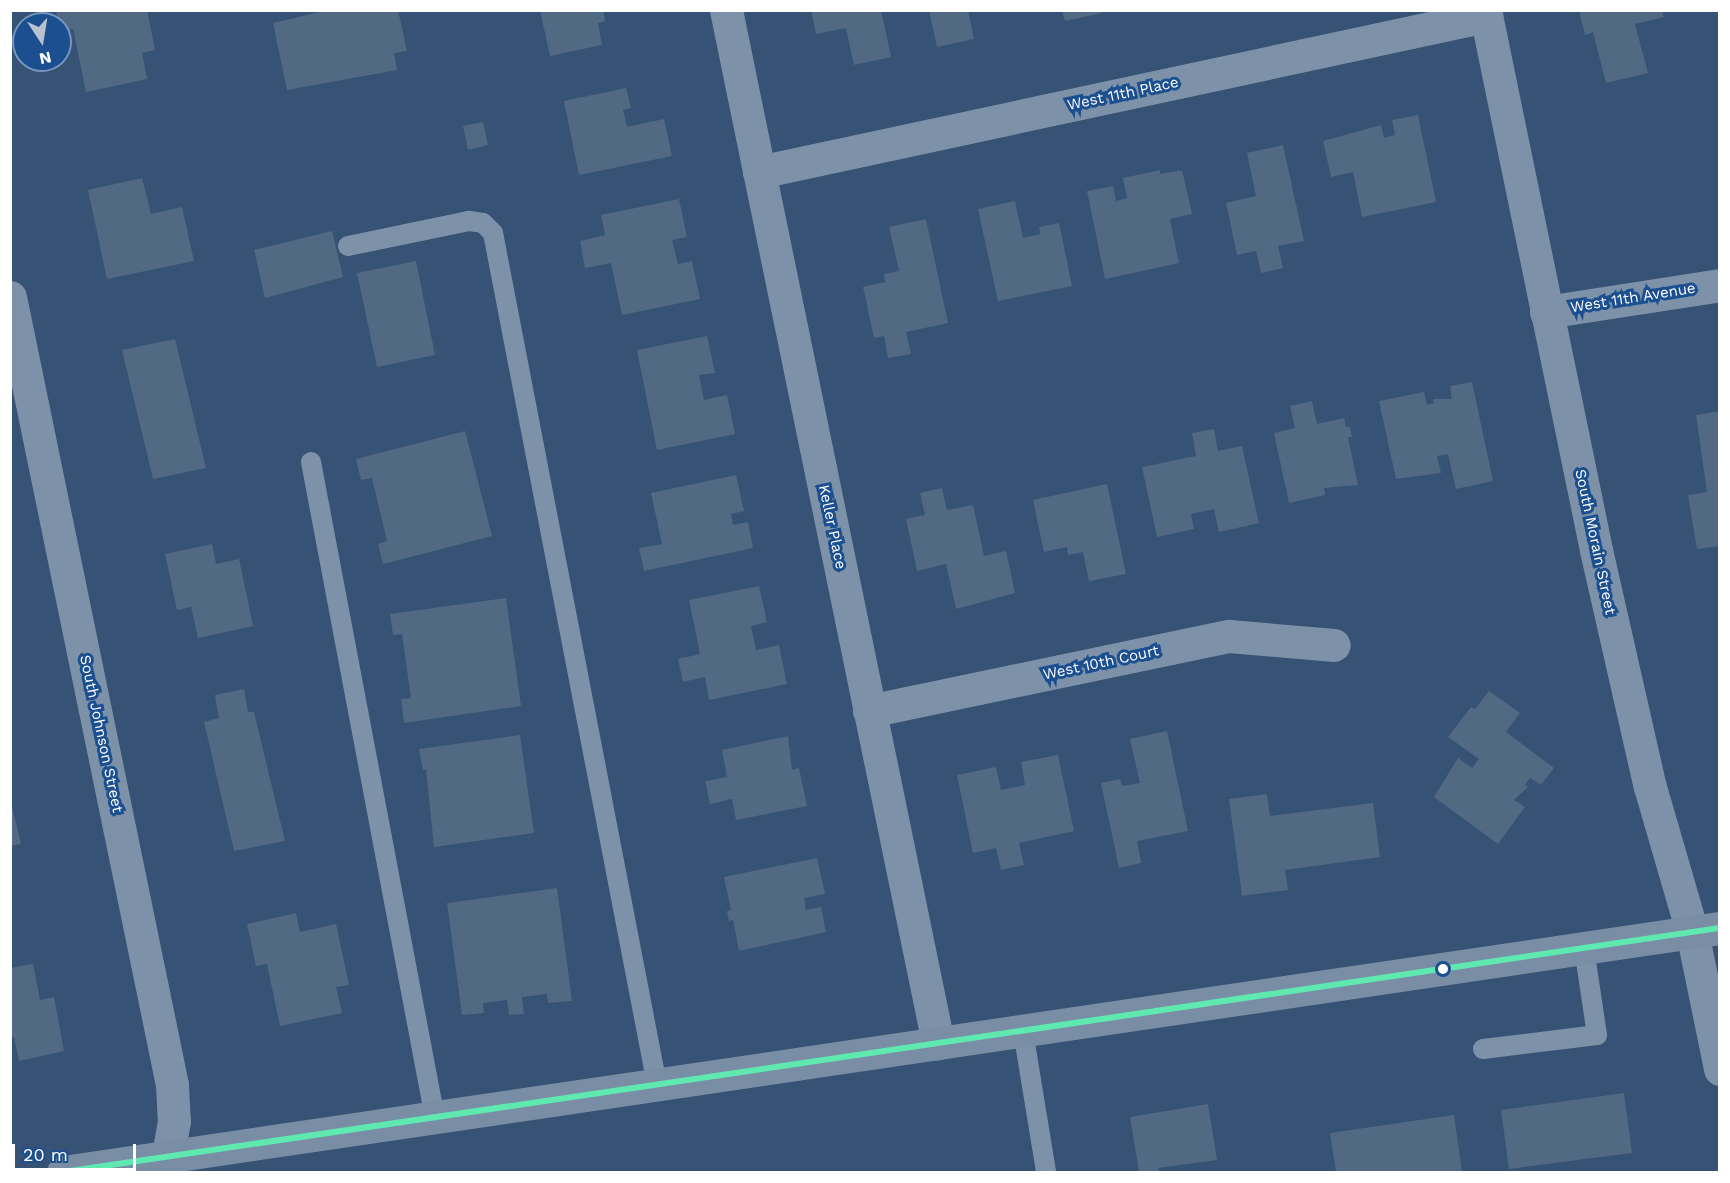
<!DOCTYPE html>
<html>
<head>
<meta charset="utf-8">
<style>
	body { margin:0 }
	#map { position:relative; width:1730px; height:1183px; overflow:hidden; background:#365274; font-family:"Work Sans",sans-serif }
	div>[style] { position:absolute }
	.building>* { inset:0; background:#526984 }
	.service>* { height:20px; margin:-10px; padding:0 10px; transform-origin:10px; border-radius:10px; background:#7d92a8 }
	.minor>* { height:33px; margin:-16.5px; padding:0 16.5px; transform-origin:16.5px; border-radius:16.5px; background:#7d92a8 }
	.tertiary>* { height:33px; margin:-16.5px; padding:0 16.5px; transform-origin:16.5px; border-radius:16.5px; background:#7d92a8 }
	.secondary>* { height:33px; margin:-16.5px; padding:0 16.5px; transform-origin:16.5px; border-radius:16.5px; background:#798da4 }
	.bus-1>* { height:6px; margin:-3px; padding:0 3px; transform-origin:3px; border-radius:3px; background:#60e8b1 }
	.dots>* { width:16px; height:16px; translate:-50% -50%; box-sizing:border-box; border:3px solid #1b4f8f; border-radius:50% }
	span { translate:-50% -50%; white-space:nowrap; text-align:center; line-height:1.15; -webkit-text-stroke:6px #1b4f8f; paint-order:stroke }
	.street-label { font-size:15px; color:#fff }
	.frame { position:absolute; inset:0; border:12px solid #fff; pointer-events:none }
	.north { position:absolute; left:12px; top:12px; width:60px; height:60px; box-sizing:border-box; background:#1b4f8f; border:2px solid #7695bc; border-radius:50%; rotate:168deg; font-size:16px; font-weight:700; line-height:24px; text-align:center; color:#fff }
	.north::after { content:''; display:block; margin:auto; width:21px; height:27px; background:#b9c2ce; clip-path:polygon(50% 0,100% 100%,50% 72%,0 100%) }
	.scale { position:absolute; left:12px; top:1144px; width:124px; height:27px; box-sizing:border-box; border:3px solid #fff; border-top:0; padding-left:8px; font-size:18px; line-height:21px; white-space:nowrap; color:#fff; -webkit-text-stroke:4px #1b4f8f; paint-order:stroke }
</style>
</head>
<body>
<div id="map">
	<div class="building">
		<div style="clip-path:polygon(56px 10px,147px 10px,155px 50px,142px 53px,147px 79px,86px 92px,73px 29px,60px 31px)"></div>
		<div style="clip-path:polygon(328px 10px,398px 10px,407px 51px,394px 53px,397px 70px,287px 90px,273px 23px)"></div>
		<div style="clip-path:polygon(540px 10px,603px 10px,605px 21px,598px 23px,602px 45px,550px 56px)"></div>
		<div style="clip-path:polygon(811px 10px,881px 10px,891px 57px,854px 65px,846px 28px,816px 34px)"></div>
		<div style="clip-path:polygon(929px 10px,968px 10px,974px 39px,937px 47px)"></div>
		<div style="clip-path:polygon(1062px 10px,1101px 10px,1102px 13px,1065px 21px)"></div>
		<div style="clip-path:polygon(1579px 10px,1662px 10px,1664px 17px,1635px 24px,1648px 73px,1606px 83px,1593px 32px,1585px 35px)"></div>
		<div style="clip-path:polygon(626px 88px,631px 108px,623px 110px,627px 127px,664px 119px,672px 156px,579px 175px,564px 101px)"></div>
		<div style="clip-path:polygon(1418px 115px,1436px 202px,1362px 217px,1353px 172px,1331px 177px,1323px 141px,1381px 125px,1384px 138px,1395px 135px,1392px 120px)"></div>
		<div style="clip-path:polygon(483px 122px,488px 145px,468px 150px,463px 126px)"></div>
		<div style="clip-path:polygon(1283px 145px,1304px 241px,1278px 246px,1283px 268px,1261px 273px,1256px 251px,1237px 255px,1226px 203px,1256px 196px,1247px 153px)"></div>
		<div style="clip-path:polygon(1160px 170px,1160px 174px,1182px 170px,1192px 214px,1170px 219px,1179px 263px,1105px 279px,1087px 191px,1113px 186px,1116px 201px,1127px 198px,1123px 178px)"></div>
		<div style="clip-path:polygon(142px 178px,151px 214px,182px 207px,194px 261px,107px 279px,88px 190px)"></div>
		<div style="clip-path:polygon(679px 199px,687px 237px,672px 240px,678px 264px,692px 261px,700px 299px,622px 315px,611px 263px,585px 268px,580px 241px,605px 235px,601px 215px)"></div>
		<div style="clip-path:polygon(1015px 201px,1023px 238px,1040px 234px,1039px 227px,1059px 223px,1072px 286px,998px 301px,978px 209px)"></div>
		<div style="clip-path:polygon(926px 219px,948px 323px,906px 332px,911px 354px,888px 358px,884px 336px,874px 338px,863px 287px,885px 282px,884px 274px,899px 271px,889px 227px)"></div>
		<div style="clip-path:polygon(332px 231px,343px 277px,265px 298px,254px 250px)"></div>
		<div style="clip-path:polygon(416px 261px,435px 355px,377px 367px,357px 273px)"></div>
		<div style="clip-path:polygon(707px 336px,715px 373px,699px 375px,704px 400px,727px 395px,735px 434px,657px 450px,637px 350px)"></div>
		<div style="clip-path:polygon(175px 339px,206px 468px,153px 479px,122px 350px)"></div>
		<div style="clip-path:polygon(1472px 382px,1493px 481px,1456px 489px,1448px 454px,1437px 456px,1441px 473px,1396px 479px,1379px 401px,1424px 392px,1427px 405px,1434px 403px,1433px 399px,1452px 399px,1450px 386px)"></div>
		<div style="clip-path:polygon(1312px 401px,1317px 424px,1344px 418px,1346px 427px,1350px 427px,1352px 437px,1348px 437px,1358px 485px,1324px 488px,1325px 495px,1289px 503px,1274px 433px,1295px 428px,1290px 406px)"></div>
		<div style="clip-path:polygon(1720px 411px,1720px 546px,1697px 549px,1688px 495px,1707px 492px,1696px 415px)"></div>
		<div style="clip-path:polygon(1214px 429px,1218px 451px,1242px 446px,1259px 523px,1219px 532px,1214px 509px,1191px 514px,1194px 529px,1157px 537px,1142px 467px,1196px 456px,1192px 433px)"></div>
		<div style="clip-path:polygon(465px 431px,492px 536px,383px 564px,378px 544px,387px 541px,372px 478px,361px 480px,356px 459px)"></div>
		<div style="clip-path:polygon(736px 475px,744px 511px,731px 514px,733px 525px,748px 522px,753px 548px,644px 571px,639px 548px,662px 544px,651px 493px)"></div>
		<div style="clip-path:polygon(1107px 484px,1126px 574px,1089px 581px,1083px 552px,1068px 555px,1067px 547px,1044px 552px,1033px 500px)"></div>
		<div style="clip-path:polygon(942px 488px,947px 510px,973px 505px,984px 556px,1006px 551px,1015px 593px,956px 609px,946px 564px,917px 571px,906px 519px,925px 515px,920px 493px)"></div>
		<div style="clip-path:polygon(212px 544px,216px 564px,239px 559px,253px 626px,198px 638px,191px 607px,177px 610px,165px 554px)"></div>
		<div style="clip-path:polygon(759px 586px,767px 622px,751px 626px,756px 650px,779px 645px,787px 684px,709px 700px,705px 677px,683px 682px,678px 659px,700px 654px,689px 600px)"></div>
		<div style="clip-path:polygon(506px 598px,521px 706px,404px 723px,401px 699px,411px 698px,402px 634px,393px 635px,390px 614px)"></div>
		<div style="clip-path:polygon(244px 689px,248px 712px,254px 712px,285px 841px,234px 851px,204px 722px,219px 718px,215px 695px)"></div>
		<div style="clip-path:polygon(1489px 691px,1520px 713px,1506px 732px,1554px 768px,1541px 785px,1530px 778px,1525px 785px,1528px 787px,1514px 800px,1525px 807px,1498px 844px,1434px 797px,1458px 758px,1472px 768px,1479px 759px,1448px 737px,1471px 707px,1475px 709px)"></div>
		<div style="clip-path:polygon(1167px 731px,1188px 831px,1137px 841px,1141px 863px,1119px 868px,1101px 783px,1120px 779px,1122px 786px,1140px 783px,1130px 739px)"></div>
		<div style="clip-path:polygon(520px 735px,534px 833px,434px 847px,426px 769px,423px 770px,419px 749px)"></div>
		<div style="clip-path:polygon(788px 736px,792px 770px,799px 768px,807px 806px,736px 820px,732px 799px,710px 804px,705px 781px,727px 777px,722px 750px)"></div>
		<div style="clip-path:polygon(1058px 755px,1074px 831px,1019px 843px,1024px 865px,1001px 870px,996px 848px,973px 853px,957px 775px,996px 767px,1001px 790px,1025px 785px,1021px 762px)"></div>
		<div style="clip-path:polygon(1267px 794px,1270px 816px,1373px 803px,1380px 857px,1285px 870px,1288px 890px,1242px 896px,1229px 799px)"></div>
		<div style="clip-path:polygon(10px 798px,21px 844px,10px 846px)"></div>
		<div style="clip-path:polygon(817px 858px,825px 894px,804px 898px,806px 910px,821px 907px,826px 932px,739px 951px,733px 920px,729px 921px,727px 911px,731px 910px,724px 877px)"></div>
		<div style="clip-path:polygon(557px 888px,572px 1001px,548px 1003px,547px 994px,522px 997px,524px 1014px,509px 1015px,507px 1000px,483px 1003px,484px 1013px,462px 1015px,447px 903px)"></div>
		<div style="clip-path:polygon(296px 913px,300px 932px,336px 924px,349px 985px,336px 987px,342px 1013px,280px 1026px,267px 964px,256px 966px,247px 924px)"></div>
		<div style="clip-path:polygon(33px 964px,40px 1000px,54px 997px,64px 1051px,19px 1061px,14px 1037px,10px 1037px,10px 968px)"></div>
		<div style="clip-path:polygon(1624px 1093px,1632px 1153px,1509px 1169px,1501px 1110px)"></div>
		<div style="clip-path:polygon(1208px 1104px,1217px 1160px,1158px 1168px,1159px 1172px,1139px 1172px,1130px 1117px)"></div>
		<div style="clip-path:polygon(1454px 1115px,1462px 1172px,1336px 1172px,1330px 1133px)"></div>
	</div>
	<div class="service">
		<div style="left:348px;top:246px;width:124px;rotate:-11.7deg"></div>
		<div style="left:469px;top:221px;width:14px;rotate:8deg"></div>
		<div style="left:483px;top:223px;width:14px;rotate:45deg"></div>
		<div style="left:493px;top:233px;width:868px;rotate:79.1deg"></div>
		<div style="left:311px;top:462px;width:668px;rotate:79.3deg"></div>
		<div style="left:1023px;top:1031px;width:143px;rotate:80.7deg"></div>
		<div style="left:1483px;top:1049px;width:115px;rotate:-7deg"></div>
		<div style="left:1597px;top:1035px;width:88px;rotate:-98.5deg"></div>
	</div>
	<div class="minor">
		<div style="left:726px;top:10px;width:1055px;rotate:78.4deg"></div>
		<div style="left:1485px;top:10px;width:551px;rotate:78.38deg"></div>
		<div style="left:1596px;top:550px;width:243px;rotate:77.2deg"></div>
		<div style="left:1650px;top:787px;width:151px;rotate:73.8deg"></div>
		<div style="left:759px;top:172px;width:744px;rotate:-12.11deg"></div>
		<div style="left:10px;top:297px;width:804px;rotate:78.38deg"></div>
		<div style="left:172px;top:1085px;width:36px;rotate:87deg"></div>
		<div style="left:174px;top:1121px;width:52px;rotate:100deg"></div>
		<div style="left:1546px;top:312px;width:176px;rotate:-8.8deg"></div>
		<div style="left:869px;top:711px;width:368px;rotate:-11.8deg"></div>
		<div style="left:1229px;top:636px;width:105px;rotate:4.9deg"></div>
	</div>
	<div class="tertiary">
		<div style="left:1692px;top:932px;width:140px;rotate:78.4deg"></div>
	</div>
	<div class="secondary">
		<div style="left:63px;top:1172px;width:1675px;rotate:-8.38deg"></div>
	</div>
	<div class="bus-1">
		<div style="left:63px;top:1172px;width:1675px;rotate:-8.38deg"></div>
	</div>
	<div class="dots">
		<div style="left:1443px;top:969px;background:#fff"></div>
	</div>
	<div class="street-label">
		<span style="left:1123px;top:94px;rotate:-12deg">West 11th Place</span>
		<span style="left:1633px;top:298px;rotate:-9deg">West 11th Avenue</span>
		<span style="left:832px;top:527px;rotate:78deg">Keller Place</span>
		<span style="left:1595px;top:542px;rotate:78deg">South Morain Street</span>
		<span style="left:1101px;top:663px;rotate:-12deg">West 10th Court</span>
		<span style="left:101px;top:734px;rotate:78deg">South Johnson Street</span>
	</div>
	<div class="frame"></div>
	<div class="north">N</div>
	<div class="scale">20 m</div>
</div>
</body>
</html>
